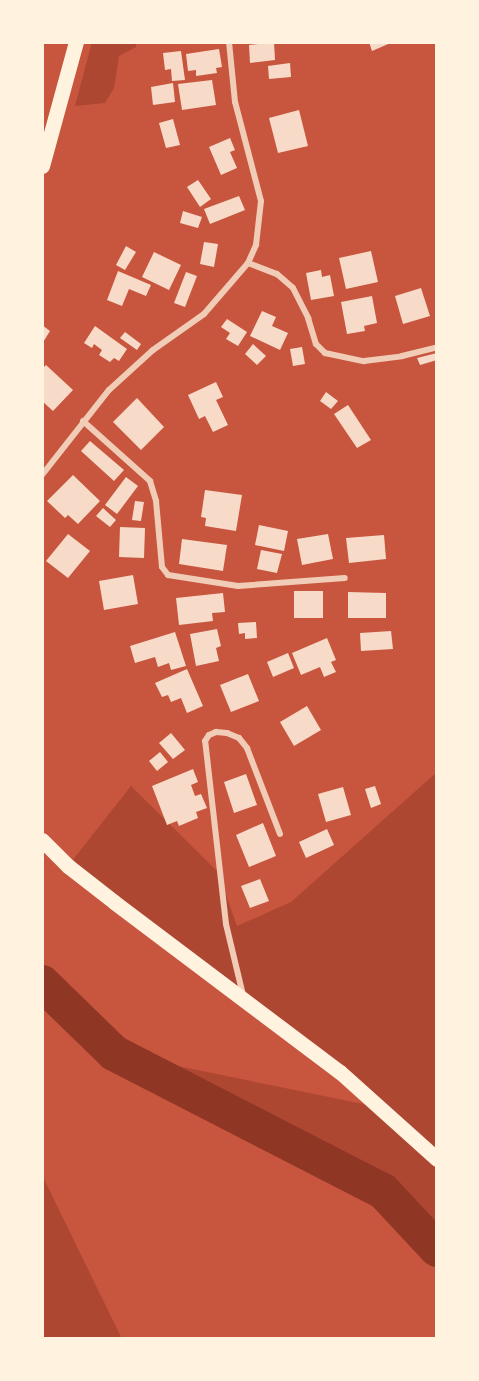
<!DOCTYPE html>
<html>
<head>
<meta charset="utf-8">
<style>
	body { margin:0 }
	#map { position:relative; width:479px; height:1381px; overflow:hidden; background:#c8553d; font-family:Roboto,sans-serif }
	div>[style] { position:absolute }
	.green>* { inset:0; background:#ae4732 }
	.river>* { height:36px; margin:-18px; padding:0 18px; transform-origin:18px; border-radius:18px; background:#8f3625 }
	.building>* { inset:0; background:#f7dbc8 }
	.minor>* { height:6px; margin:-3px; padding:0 3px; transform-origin:3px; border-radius:3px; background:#f1ccb7 }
	.primary>* { height:15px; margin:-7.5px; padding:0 7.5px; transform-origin:7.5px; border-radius:7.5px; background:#fff3e0 }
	span { translate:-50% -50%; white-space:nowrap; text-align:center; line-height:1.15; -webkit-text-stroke:6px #fff3e0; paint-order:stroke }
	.frame { position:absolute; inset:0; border:44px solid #fff3e0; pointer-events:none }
</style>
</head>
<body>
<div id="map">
	<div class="green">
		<div style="clip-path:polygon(92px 42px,136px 42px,136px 47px,119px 56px,114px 88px,105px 103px,75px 106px)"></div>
		<div style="clip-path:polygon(437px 772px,437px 1249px,383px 1191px,114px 1053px,378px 1107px,68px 866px,131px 786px,218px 872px,237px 926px,291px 902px)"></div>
		<div style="clip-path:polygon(42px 1175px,122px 1339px,42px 1339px)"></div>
	</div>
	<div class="river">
		<div style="left:42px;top:983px;width:100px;rotate:44.2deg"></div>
		<div style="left:114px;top:1053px;width:302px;rotate:27.2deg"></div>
		<div style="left:383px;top:1191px;width:79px;rotate:47deg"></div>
	</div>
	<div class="building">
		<div style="clip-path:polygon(274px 42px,275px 60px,250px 63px,249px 45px)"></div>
		<div style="clip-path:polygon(369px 42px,393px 42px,372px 51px)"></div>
		<div style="clip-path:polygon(219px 49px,222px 67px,216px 68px,217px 73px,196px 76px,196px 70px,188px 71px,186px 54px)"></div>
		<div style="clip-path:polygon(181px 51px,185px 80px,172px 81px,171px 69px,165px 70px,163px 53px)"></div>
		<div style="clip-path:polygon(290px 63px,291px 77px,269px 79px,268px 66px)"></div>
		<div style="clip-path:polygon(212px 80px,216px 105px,182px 110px,178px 84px)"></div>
		<div style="clip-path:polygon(173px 83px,175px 102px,153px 105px,151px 87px)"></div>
		<div style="clip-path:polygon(299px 110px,308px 146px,278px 153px,269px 118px)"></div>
		<div style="clip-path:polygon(173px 119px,180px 145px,166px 148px,159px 123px)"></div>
		<div style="clip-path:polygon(230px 138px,235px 150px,230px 152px,237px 168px,221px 175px,209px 147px)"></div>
		<div style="clip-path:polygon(198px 180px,211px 199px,200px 207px,187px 187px)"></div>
		<div style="clip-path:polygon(239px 196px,245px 210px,210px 224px,204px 209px)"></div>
		<div style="clip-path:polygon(183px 211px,202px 217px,198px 228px,180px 223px)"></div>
		<div style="clip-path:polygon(204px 242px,218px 244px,214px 267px,200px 264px)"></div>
		<div style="clip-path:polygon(126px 246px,136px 252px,125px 270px,116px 265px)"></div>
		<div style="clip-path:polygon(371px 251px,378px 282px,346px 289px,339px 258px)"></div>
		<div style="clip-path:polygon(154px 252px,181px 265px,169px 290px,142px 277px)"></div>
		<div style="clip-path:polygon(321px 270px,322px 277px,330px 275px,334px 296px,311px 300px,306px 273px)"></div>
		<div style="clip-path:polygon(118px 271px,151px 285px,146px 296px,129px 289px,122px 306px,107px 300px)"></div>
		<div style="clip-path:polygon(186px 272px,197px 276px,185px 307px,174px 303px)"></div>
		<div style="clip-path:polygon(421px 288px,430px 316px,403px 324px,395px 296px)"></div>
		<div style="clip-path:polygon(372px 296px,377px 323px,364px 326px,365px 331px,347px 334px,341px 302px)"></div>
		<div style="clip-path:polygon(262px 311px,276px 317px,272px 326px,288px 333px,280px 350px,250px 336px)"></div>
		<div style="clip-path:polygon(227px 319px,247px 332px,238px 346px,226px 339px,230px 333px,221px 327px)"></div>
		<div style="clip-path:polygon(42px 325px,50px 331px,42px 344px)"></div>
		<div style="clip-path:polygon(95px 326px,127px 349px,119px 361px,114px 358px,110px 362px,99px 355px,102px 350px,94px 344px,92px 348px,84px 343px)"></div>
		<div style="clip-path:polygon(125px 332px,141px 344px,137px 350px,120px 338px)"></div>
		<div style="clip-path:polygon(253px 344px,266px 356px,257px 365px,245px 354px)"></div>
		<div style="clip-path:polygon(302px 347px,305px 364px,293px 366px,290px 349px)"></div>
		<div style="clip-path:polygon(437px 353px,437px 360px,420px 365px,417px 358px)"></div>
		<div style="clip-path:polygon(46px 365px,73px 390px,53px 411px,42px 401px,42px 369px)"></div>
		<div style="clip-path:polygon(216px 382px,223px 397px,216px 400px,228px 425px,213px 432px,205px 416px,199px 419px,188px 395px)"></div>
		<div style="clip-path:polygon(326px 392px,338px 401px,331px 409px,320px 401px)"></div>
		<div style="clip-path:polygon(137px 398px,164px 427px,141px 450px,113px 422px)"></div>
		<div style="clip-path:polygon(348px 405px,371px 440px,357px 448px,334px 414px)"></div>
		<div style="clip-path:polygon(90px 441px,124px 470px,114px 481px,81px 451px)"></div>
		<div style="clip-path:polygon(73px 475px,100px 501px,78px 524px,68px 515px,65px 518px,47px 501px)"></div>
		<div style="clip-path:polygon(126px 477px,138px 486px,117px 514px,105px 505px)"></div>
		<div style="clip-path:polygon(205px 490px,242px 495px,236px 531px,205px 526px,206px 518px,201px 517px)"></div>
		<div style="clip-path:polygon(135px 501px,144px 502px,141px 521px,132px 520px)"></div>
		<div style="clip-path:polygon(103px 508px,116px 520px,110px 527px,96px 516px)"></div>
		<div style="clip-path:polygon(259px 525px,288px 531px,284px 551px,255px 545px)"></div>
		<div style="clip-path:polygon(120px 527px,145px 528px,144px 558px,119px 557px)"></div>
		<div style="clip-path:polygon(68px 534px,90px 551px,68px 578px,46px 561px)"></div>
		<div style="clip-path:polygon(328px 534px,333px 559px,302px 565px,297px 539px)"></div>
		<div style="clip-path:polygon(384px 535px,386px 559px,349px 563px,346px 538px)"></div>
		<div style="clip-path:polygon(182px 539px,227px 545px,223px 571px,179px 564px)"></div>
		<div style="clip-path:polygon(261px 550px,282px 554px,277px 573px,257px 569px)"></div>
		<div style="clip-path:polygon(133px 575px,138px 604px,104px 610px,99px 581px)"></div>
		<div style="clip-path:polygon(294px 591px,323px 591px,323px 618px,294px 618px)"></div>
		<div style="clip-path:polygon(348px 592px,386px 593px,386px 618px,348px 618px)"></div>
		<div style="clip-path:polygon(223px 593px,225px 612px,212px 613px,213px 621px,179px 625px,176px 598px)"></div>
		<div style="clip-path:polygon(256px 622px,257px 638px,245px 639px,245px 633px,239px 634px,238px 623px)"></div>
		<div style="clip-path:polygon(217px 629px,221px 646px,216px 648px,219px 661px,196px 666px,190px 634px)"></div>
		<div style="clip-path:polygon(391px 631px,393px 649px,361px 651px,360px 633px)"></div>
		<div style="clip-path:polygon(175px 632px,186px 666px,171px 670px,169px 663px,158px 667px,155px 657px,135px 663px,130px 646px)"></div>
		<div style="clip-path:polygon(327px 638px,336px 660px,331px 662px,336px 672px,324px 677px,320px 667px,301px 675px,292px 653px)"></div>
		<div style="clip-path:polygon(288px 653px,294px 668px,273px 677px,267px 662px)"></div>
		<div style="clip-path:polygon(187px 669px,203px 706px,187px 713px,181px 698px,171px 702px,168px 695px,162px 697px,155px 683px)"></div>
		<div style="clip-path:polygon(248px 674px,259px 701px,231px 712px,220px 685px)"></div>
		<div style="clip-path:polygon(307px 706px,321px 730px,294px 746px,280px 722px)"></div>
		<div style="clip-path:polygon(171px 733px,185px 750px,173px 759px,159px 743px)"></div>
		<div style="clip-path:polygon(160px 752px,168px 762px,157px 771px,149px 761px)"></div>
		<div style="clip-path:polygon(193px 769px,198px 782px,191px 785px,195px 796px,201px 794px,207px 808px,196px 812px,198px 818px,179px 826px,177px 821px,167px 825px,152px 786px)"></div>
		<div style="clip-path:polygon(246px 774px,257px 805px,234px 813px,224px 782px)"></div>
		<div style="clip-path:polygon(375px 786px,381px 804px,371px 808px,365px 789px)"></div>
		<div style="clip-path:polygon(343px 787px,351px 815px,326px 822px,318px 794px)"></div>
		<div style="clip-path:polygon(263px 823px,276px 856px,249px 867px,236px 835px)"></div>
		<div style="clip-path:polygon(327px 829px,334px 845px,306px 858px,299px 842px)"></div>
		<div style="clip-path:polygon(260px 879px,269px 901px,250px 908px,241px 886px)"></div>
	</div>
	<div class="minor">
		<div style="left:248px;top:263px;width:31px;rotate:21deg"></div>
		<div style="left:277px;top:274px;width:21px;rotate:41deg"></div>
		<div style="left:293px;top:288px;width:34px;rotate:63deg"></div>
		<div style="left:308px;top:318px;width:27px;rotate:73deg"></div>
		<div style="left:316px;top:344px;width:13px;rotate:45deg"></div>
		<div style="left:325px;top:353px;width:40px;rotate:12deg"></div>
		<div style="left:364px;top:361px;width:38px;rotate:-7deg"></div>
		<div style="left:402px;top:356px;width:36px;rotate:-14deg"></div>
		<div style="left:83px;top:421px;width:90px;rotate:41.8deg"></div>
		<div style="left:150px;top:481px;width:21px;rotate:73deg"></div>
		<div style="left:156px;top:501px;width:66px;rotate:84.8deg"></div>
		<div style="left:162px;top:567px;width:10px;rotate:53deg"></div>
		<div style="left:168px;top:575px;width:71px;rotate:8.9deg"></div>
		<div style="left:238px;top:586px;width:107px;rotate:-4.3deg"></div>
		<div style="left:42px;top:475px;width:108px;rotate:-51.8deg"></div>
		<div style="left:109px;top:390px;width:59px;rotate:-42.3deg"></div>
		<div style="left:153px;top:350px;width:62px;rotate:-35.2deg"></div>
		<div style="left:204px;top:314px;width:67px;rotate:-49.2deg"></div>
		<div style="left:248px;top:263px;width:20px;rotate:-66deg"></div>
		<div style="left:256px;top:245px;width:44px;rotate:-83.5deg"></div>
		<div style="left:261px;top:201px;width:102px;rotate:-104.7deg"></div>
		<div style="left:235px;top:102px;width:60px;rotate:-95.7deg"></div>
		<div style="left:243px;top:995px;width:73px;rotate:-103.5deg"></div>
		<div style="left:226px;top:924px;width:184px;rotate:-96.5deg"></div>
		<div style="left:205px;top:741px;width:7px;rotate:-56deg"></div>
		<div style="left:209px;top:735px;width:8px;rotate:-23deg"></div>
		<div style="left:216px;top:732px;width:11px;rotate:5deg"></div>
		<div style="left:227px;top:733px;width:13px;rotate:23deg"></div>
		<div style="left:239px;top:738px;width:13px;rotate:51deg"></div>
		<div style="left:247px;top:748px;width:92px;rotate:69deg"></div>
	</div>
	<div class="primary">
		<div style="left:42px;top:166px;width:129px;rotate:-74.7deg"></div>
		<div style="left:42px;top:840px;width:37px;rotate:45deg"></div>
		<div style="left:68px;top:866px;width:58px;rotate:38deg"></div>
		<div style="left:114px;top:902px;width:283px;rotate:37deg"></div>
		<div style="left:340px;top:1072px;width:130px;rotate:41.9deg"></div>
	</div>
	<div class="frame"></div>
</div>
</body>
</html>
